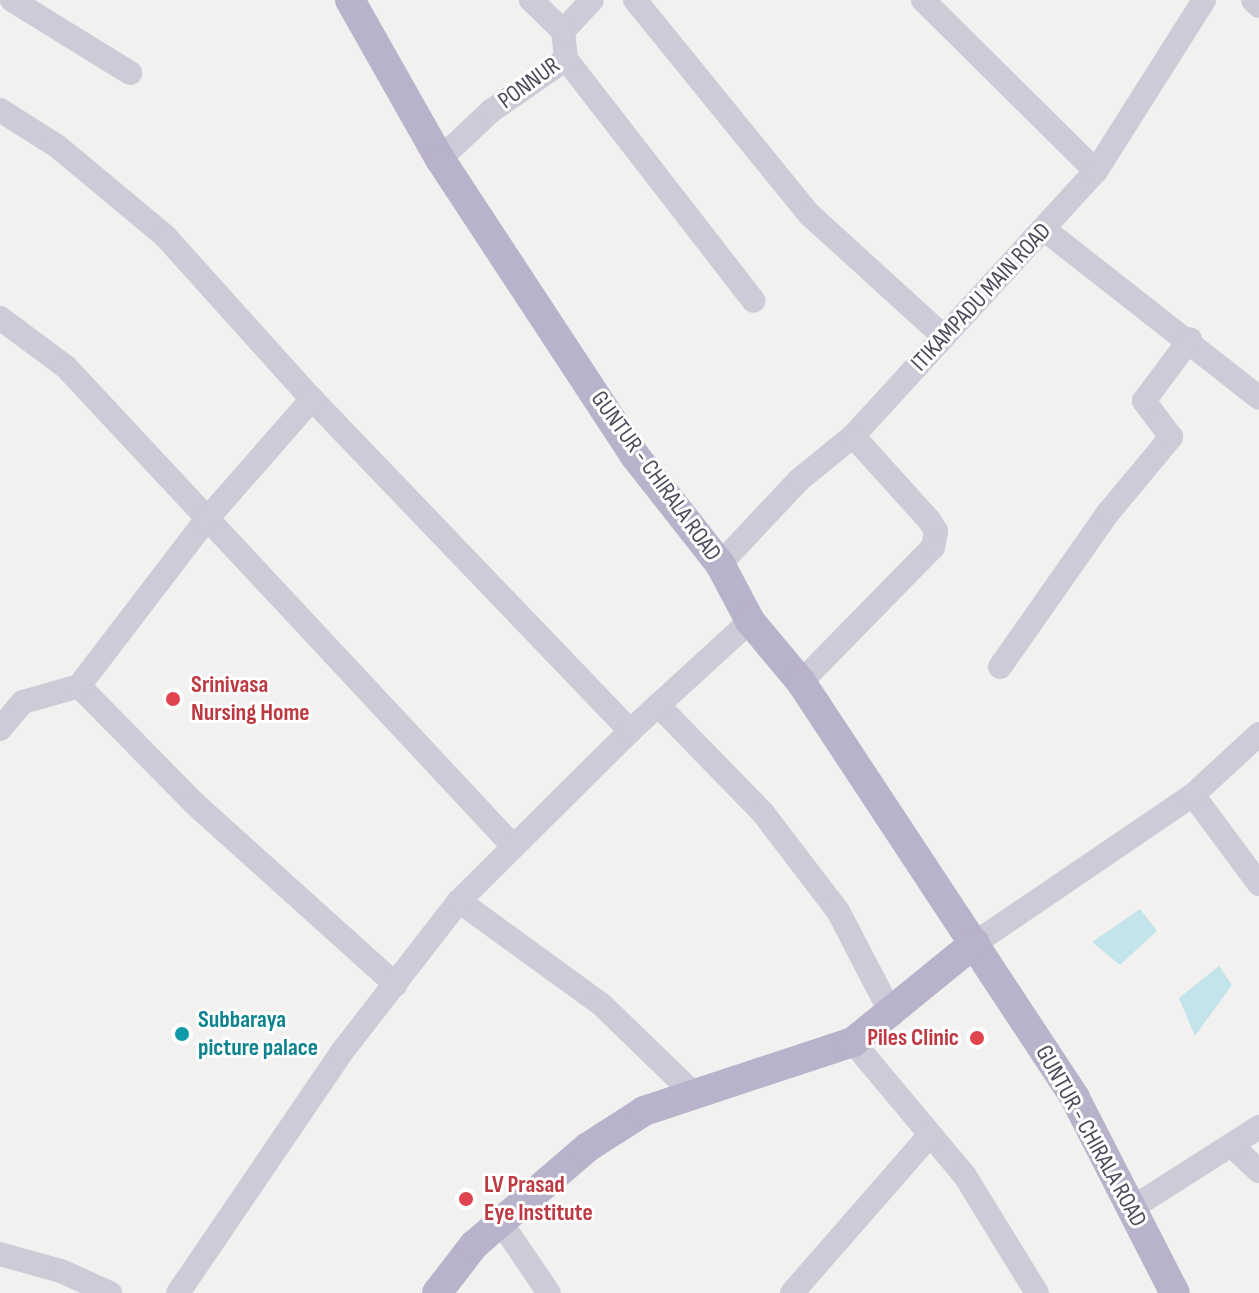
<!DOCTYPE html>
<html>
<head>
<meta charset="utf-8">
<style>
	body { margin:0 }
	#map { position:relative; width:1259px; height:1293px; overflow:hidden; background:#f2f1ef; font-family:"Sofia Sans Condensed",sans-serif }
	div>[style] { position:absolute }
	.green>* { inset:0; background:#c3e4ea }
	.minor>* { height:24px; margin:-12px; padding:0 12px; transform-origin:12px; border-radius:12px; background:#cecad8 }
	.major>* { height:30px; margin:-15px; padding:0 15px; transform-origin:15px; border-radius:15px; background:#b9b2cb }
	.dots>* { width:22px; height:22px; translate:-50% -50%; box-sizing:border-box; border:4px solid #fff; border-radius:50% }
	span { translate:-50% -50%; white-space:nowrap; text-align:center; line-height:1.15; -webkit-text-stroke:6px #fff; paint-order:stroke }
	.street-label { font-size:24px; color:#4e495b }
	.health-label { font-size:24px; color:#be3a42; font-weight:700 }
	.left { translate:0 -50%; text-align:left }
	.right { translate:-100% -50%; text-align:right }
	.culture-label { font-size:24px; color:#0d838f; font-weight:700 }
</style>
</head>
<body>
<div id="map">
	<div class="green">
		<div style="clip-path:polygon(1140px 909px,1157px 931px,1120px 965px,1092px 942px)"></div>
		<div style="clip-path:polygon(1219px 966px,1232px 985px,1195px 1036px,1179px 998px)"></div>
	</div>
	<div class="minor">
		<div style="left:12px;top:0;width:139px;rotate:31.7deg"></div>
		<div style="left:635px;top:0;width:277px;rotate:50.9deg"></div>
		<div style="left:810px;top:215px;width:180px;rotate:42.3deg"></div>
		<div style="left:923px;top:0;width:243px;rotate:44.7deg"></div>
		<div style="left:1253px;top:0;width:8px;rotate:45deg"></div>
		<div style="left:563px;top:31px;width:42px;rotate:-46.9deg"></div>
		<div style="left:566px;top:59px;width:306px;rotate:52.2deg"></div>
		<div style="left:0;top:110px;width:67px;rotate:32.3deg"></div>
		<div style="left:57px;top:146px;width:141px;rotate:39.8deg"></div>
		<div style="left:165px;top:236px;width:219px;rotate:48deg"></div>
		<div style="left:312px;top:399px;width:460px;rotate:46.2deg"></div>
		<div style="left:440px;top:159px;width:70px;rotate:-43.3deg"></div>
		<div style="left:491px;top:111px;width:91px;rotate:-34.7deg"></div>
		<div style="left:566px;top:59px;width:28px;rotate:-96deg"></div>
		<div style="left:563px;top:31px;width:45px;rotate:-135.9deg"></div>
		<div style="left:1045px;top:230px;width:272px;rotate:38.1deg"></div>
		<div style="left:0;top:318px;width:82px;rotate:36.6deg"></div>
		<div style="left:66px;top:367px;width:655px;rotate:46.98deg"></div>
		<div style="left:720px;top:564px;width:115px;rotate:-46.8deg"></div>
		<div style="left:799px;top:480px;width:70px;rotate:-39.2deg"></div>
		<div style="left:853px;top:436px;width:360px;rotate:-47.5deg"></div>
		<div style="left:1096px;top:171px;width:202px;rotate:-57.7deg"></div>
		<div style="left:1000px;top:667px;width:188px;rotate:-55deg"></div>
		<div style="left:1108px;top:513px;width:99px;rotate:-50.3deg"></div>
		<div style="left:1171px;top:437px;width:45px;rotate:-126.9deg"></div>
		<div style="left:1144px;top:401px;width:77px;rotate:-53.4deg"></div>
		<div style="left:801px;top:682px;width:189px;rotate:-45.6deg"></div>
		<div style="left:933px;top:547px;width:16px;rotate:-79deg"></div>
		<div style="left:936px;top:531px;width:13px;rotate:-122deg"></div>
		<div style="left:929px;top:520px;width:113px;rotate:-132.1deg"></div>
		<div style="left:79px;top:686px;width:165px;rotate:45.5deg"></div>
		<div style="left:195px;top:804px;width:270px;rotate:42deg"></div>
		<div style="left:658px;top:705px;width:151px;rotate:45.8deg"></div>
		<div style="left:763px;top:813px;width:123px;rotate:52.6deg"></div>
		<div style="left:838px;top:911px;width:117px;rotate:62.6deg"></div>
		<div style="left:0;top:729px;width:35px;rotate:-50deg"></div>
		<div style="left:23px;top:702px;width:58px;rotate:-15.9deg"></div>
		<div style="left:79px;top:686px;width:209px;rotate:-52.6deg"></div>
		<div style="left:206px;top:520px;width:161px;rotate:-48.8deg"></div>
		<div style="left:1193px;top:795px;width:111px;rotate:53.4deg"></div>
		<div style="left:459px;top:901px;width:175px;rotate:36deg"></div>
		<div style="left:601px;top:1004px;width:128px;rotate:44.1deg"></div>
		<div style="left:975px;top:943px;width:263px;rotate:-34.2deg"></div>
		<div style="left:1193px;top:795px;width:90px;rotate:-42.7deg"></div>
		<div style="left:853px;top:1042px;width:175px;rotate:50.1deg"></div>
		<div style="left:965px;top:1176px;width:137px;rotate:58.4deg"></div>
		<div style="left:1231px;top:1145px;width:38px;rotate:43deg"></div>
		<div style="left:1132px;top:1208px;width:151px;rotate:-32.5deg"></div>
		<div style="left:500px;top:1221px;width:87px;rotate:55.8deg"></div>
		<div style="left:0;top:1254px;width:63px;rotate:15.6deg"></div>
		<div style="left:61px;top:1271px;width:54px;rotate:24.2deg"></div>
		<div style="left:178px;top:1293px;width:290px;rotate:-55.8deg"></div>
		<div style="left:341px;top:1053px;width:192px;rotate:-52.2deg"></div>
		<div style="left:459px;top:901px;width:241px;rotate:-44.8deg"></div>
		<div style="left:630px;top:731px;width:163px;rotate:-42.5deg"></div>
		<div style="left:792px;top:1293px;width:208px;rotate:-48.9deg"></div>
	</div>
	<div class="major">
		<div style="left:350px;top:0;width:183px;rotate:60.5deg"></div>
		<div style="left:440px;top:159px;width:355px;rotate:56.7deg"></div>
		<div style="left:635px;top:456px;width:137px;rotate:51.8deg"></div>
		<div style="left:720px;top:564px;width:64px;rotate:62.2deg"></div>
		<div style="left:750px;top:621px;width:80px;rotate:50.1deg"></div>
		<div style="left:801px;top:682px;width:498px;rotate:56.6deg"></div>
		<div style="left:1075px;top:1098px;width:219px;rotate:62.9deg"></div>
		<div style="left:437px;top:1293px;width:61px;rotate:-52.4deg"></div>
		<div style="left:474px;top:1245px;width:150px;rotate:-40.7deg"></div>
		<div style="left:588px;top:1147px;width:67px;rotate:-32.7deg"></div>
		<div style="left:644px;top:1111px;width:220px;rotate:-18.3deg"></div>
		<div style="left:853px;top:1042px;width:157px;rotate:-39.1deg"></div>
	</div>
	<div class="dots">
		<div style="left:173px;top:699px;background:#e0444e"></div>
		<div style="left:182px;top:1034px;background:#0f9aa8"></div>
		<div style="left:977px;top:1038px;background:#e0444e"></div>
		<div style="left:466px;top:1199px;background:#e0444e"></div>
	</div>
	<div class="street-label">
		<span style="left:529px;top:83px;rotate:-36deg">PONNUR</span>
		<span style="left:981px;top:297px;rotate:-47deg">ITIKAMPADU MAIN ROAD</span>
		<span style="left:656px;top:476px;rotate:54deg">GUNTUR - CHIRALA ROAD</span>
		<span style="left:1091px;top:1136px;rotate:61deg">GUNTUR - CHIRALA ROAD</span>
	</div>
	<div class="health-label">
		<span class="left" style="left:191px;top:699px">Srinivasa<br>Nursing Home</span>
		<span class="right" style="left:959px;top:1038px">Piles Clinic</span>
		<span class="left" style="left:484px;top:1199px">LV Prasad<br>Eye Institute</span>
	</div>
	<div class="culture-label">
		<span class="left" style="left:198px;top:1034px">Subbaraya<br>picture palace</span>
	</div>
</div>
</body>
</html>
